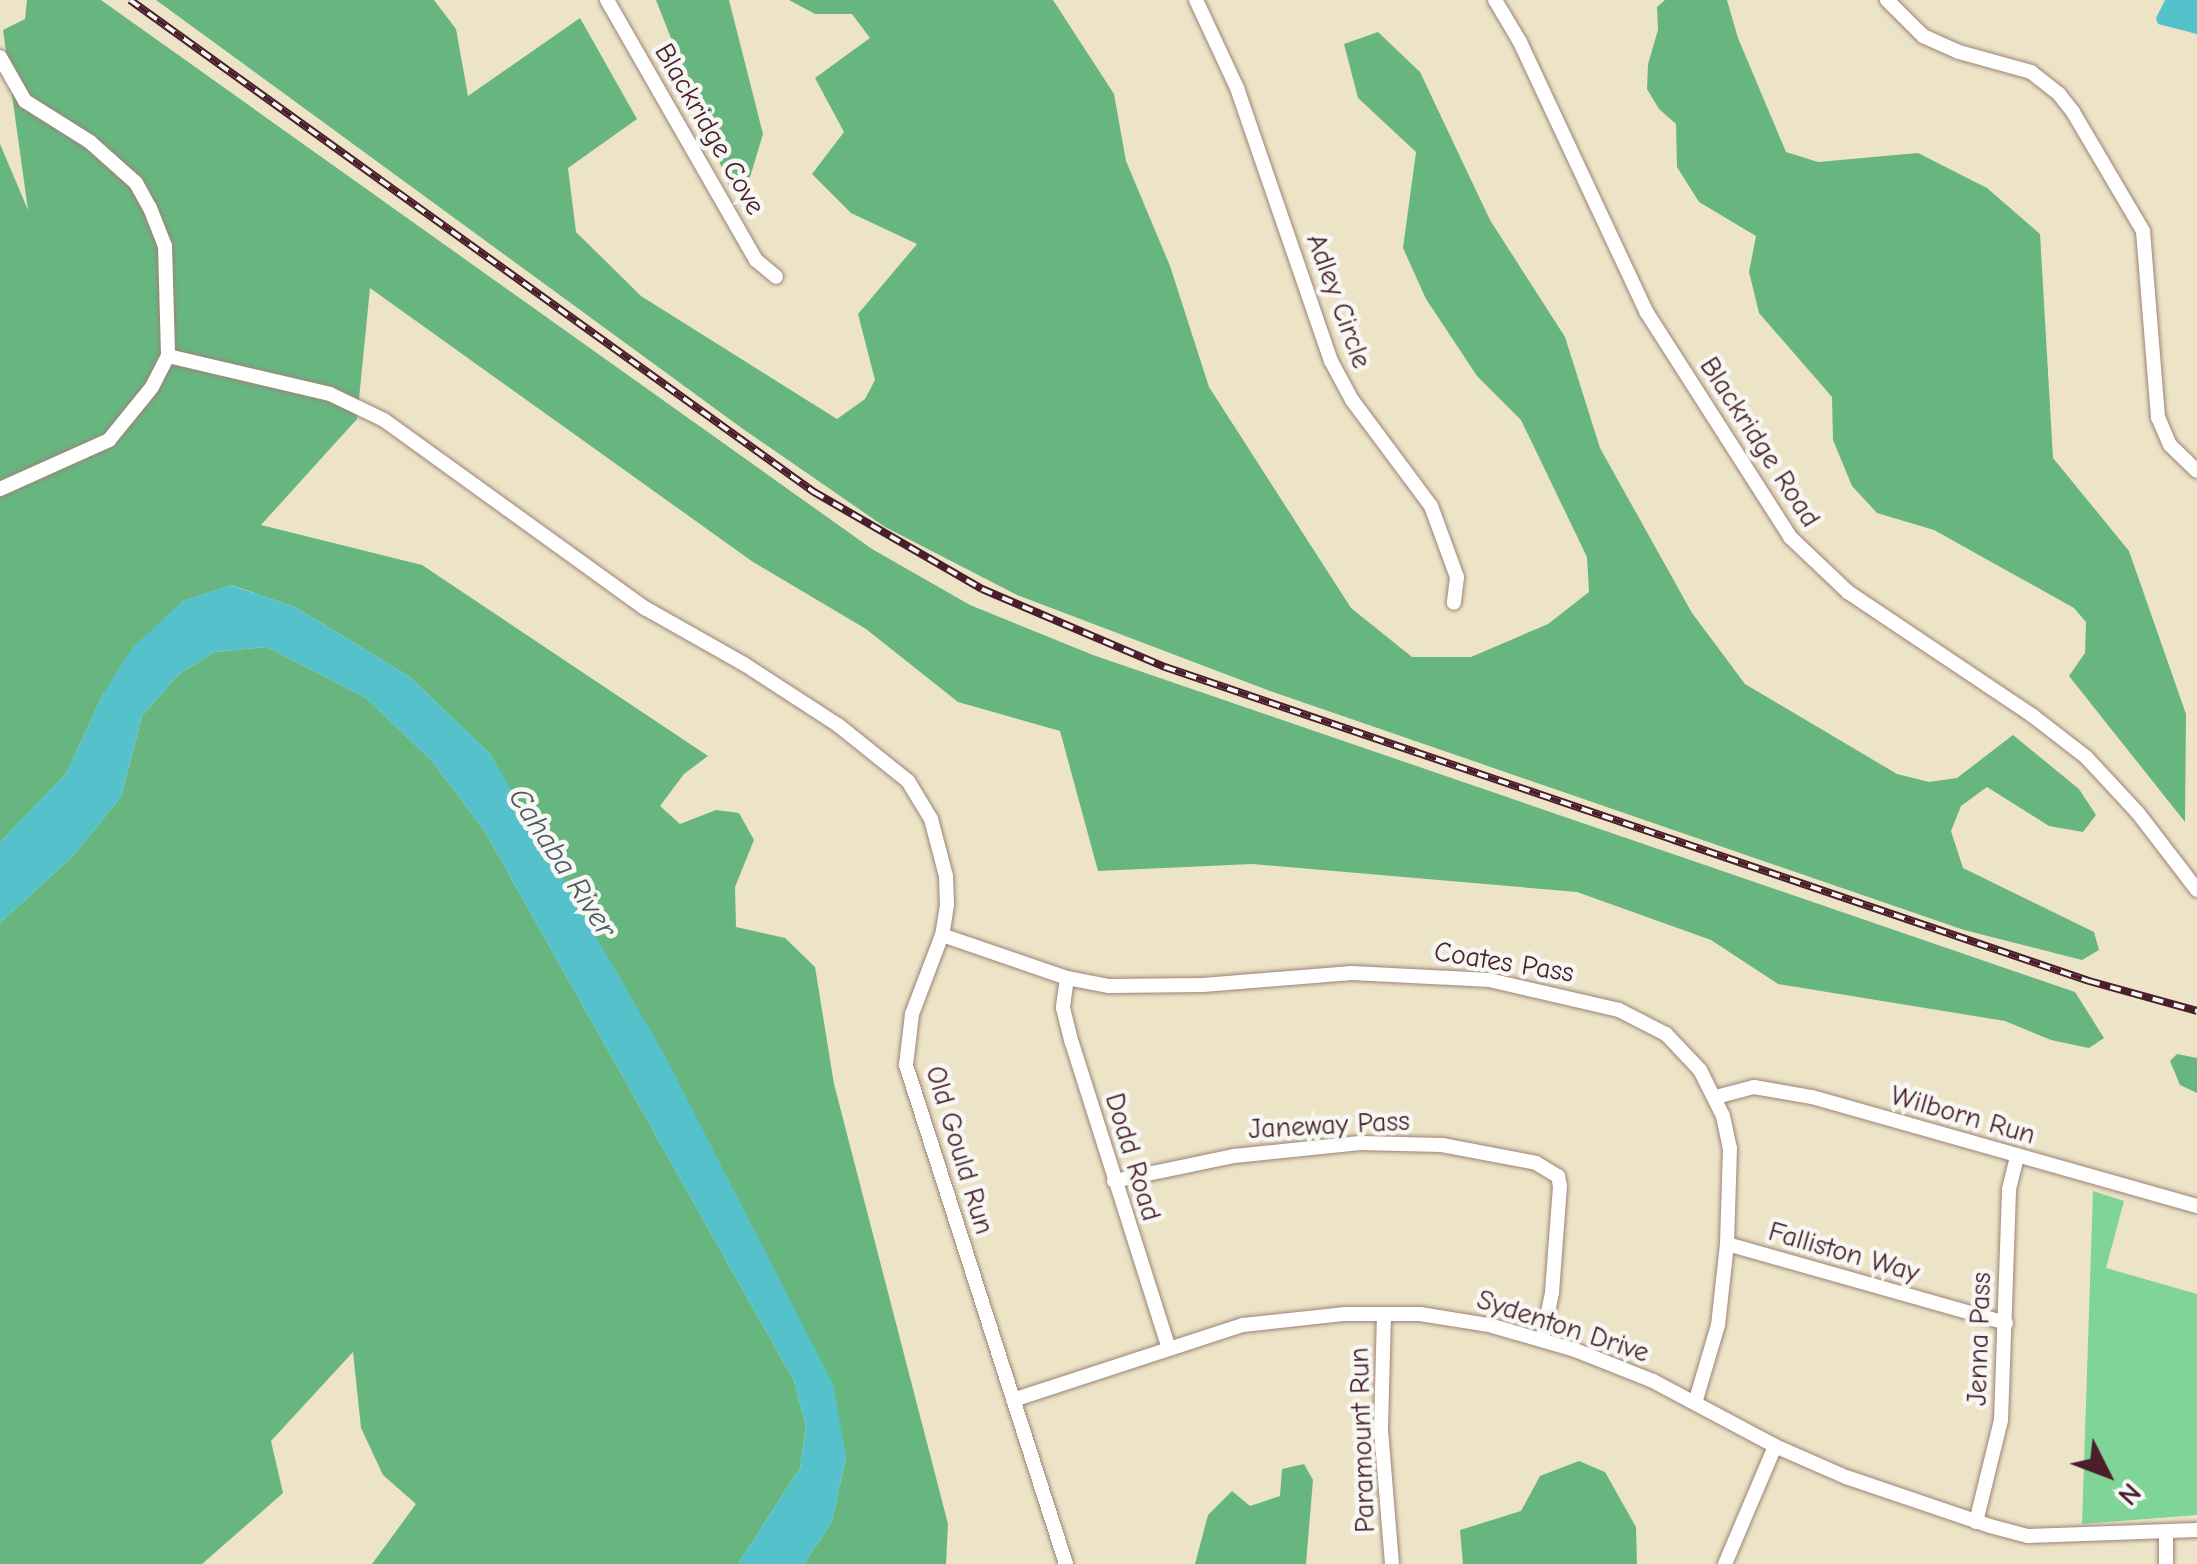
<!DOCTYPE html>
<html>
<head>
<meta charset="utf-8">
<style>
	body { margin:0 }
	#map { position:relative; width:2197px; height:1564px; overflow:hidden; background:#ede4c7; font-family:"Comic Neue",sans-serif }
	div>[style] { position:absolute }
	.green>* { inset:0; background:#7fd497 }
	.forest>* { inset:0; background:#67b680 }
	.water>* { inset:0; background:#55c2cb }
	.roads { filter:drop-shadow(0 0 2px #9c8279) drop-shadow(0 0 2px #9c8279) }
	.minor>* { height:14px; margin:-7px; padding:0 7px; transform-origin:7px; border-radius:7px; background:#fff }
	.rail>* { height:8px; margin-top:-4px; transform-origin:0; background:repeating-linear-gradient(90deg,#f6f6f2 0 11px,#4a1f2b 0 22px); box-sizing:border-box; border-block:2px solid #4a1f2b }
	span { translate:-50% -50%; white-space:nowrap; text-align:center; line-height:1.15; -webkit-text-stroke:9px #f6f6f2; paint-order:stroke }
	.street-label { font-size:28px; color:#4a1f2b }
	.water-label { font-size:30px; color:#4e5863; font-style:italic }
	.north { position:absolute; left:2057px; top:1424px; width:100px; height:100px; -webkit-text-stroke:8px #f6f6f2; paint-order:stroke; rotate:132deg; font-size:28px; font-weight:700; line-height:40px; text-align:center; color:#4a1f2b }
	.north::after { content:''; display:block; margin:auto; width:35px; height:45px; background:#4a1f2b; clip-path:polygon(50% 0,100% 100%,50% 72%,0 100%) }
</style>
</head>
<body>
<div id="map">
	<div class="green">
		<div style="clip-path:polygon(2093px 1191px,2124px 1201px,2106px 1268px,2197px 1294px,2197px 1515px,2082px 1524px)"></div>
	</div>
	<div class="forest">
		<div style="clip-path:polygon(27px 0,101px 0,872px 549px,970px 605px,1093px 655px,2075px 992px,2104px 1038px,2089px 1048px,2051px 1040px,2005px 1021px,1778px 984px,1711px 940px,1577px 892px,1252px 864px,1098px 871px,1060px 731px,958px 702px,866px 629px,753px 562px,370px 288px,357px 419px,261px 525px,422px 565px,708px 756px,684px 774px,660px 806px,680px 824px,716px 810px,739px 813px,754px 840px,735px 887px,736px 927px,785px 938px,815px 967px,834px 1084px,948px 1524px,946px 1564px,804px 1564px,832px 1522px,846px 1457px,491px 755px,410px 677px,295px 607px,231px 585px,183px 601px,103px 694px,66px 774px,0 842px,0 144px,28px 210px,3px 30px,25px 19px)"></div>
		<div style="clip-path:polygon(156px 0,434px 0,456px 29px,468px 96px,580px 18px,637px 119px,568px 168px,576px 232px,641px 296px,837px 419px,865px 399px,875px 380px,858px 314px,917px 244px,851px 213px,812px 174px,844px 132px,815px 78px,870px 38px,852px 14px,815px 14px,789px 0,1053px 0,1114px 94px,1126px 161px,1170px 266px,1209px 387px,1351px 608px,1412px 657px,1471px 657px,1548px 624px,1589px 592px,1587px 557px,1521px 420px,1477px 376px,1426px 299px,1403px 248px,1416px 152px,1358px 98px,1344px 44px,1378px 32px,1420px 72px,1490px 220px,1565px 337px,1600px 448px,1692px 613px,1745px 684px,1897px 774px,1929px 782px,1957px 778px,2013px 735px,2079px 789px,2096px 815px,2083px 832px,2049px 826px,1987px 787px,1961px 806px,1951px 831px,1963px 868px,2094px 932px,2099px 950px,2082px 960px,1964px 930px,1270px 691px,1017px 595px,885px 527px,743px 429px)"></div>
		<div style="clip-path:polygon(656px 0,729px 0,763px 134px,750px 177px,729px 186px)"></div>
		<div style="clip-path:polygon(1665px 0,1727px 0,1738px 38px,1786px 152px,1818px 162px,1918px 153px,1987px 188px,2040px 234px,2053px 458px,2129px 551px,2186px 714px,2185px 822px,2069px 676px,2085px 653px,2086px 622px,2074px 608px,1934px 530px,1877px 513px,1852px 486px,1833px 440px,1832px 397px,1759px 313px,1749px 272px,1756px 236px,1699px 202px,1677px 167px,1676px 124px,1659px 109px,1647px 89px,1648px 64px,1658px 30px,1657px 7px)"></div>
		<div style="clip-path:polygon(267px 647px,366px 698px,432px 761px,484px 830px,794px 1381px,806px 1426px,800px 1468px,738px 1564px,372px 1564px,416px 1504px,383px 1475px,361px 1428px,353px 1352px,271px 1441px,283px 1493px,202px 1564px,0 1564px,0 923px,72px 857px,121px 797px,142px 716px,178px 675px,214px 652px)"></div>
		<div style="clip-path:polygon(2177px 1054px,2197px 1058px,2197px 1093px,2180px 1085px,2170px 1061px)"></div>
		<div style="clip-path:polygon(1579px 1461px,1605px 1472px,1636px 1527px,1637px 1564px,1463px 1564px,1460px 1530px,1521px 1511px,1540px 1476px)"></div>
		<div style="clip-path:polygon(1304px 1464px,1313px 1480px,1306px 1564px,1195px 1564px,1208px 1515px,1232px 1491px,1250px 1506px,1280px 1496px,1282px 1469px)"></div>
	</div>
	<div class="water">
		<div style="clip-path:polygon(2165px 0,2197px 0,2197px 34px,2158px 24px,2156px 18px)"></div>
		<div style="clip-path:polygon(230px 585px,295px 607px,410px 677px,491px 755px,664px 1054px,833px 1384px,846px 1457px,832px 1522px,804px 1564px,738px 1564px,800px 1468px,806px 1426px,794px 1381px,484px 830px,432px 761px,366px 698px,267px 647px,214px 652px,178px 675px,142px 716px,121px 797px,72px 857px,0 923px,0 842px,66px 774px,103px 694px,133px 647px,183px 601px)"></div>
	</div>
	<div class="roads">
		<div class="minor">
			<div style="left:607px;top:0;width:300px;rotate:60.2deg"></div>
			<div style="left:756px;top:260px;width:26px;rotate:40deg"></div>
			<div style="left:1196px;top:0;width:97px;rotate:65deg"></div>
			<div style="left:1237px;top:88px;width:289px;rotate:71deg"></div>
			<div style="left:1331px;top:361px;width:44px;rotate:61.7deg"></div>
			<div style="left:1352px;top:400px;width:132px;rotate:53.3deg"></div>
			<div style="left:1431px;top:506px;width:76px;rotate:69.9deg"></div>
			<div style="left:1457px;top:577px;width:26px;rotate:97deg"></div>
			<div style="left:1495px;top:0;width:49px;rotate:59.2deg"></div>
			<div style="left:1520px;top:42px;width:299px;rotate:64.9deg"></div>
			<div style="left:1647px;top:313px;width:266px;rotate:57.4deg"></div>
			<div style="left:1790px;top:537px;width:80px;rotate:43.5deg"></div>
			<div style="left:1848px;top:592px;width:223px;rotate:33.8deg"></div>
			<div style="left:2033px;top:716px;width:67px;rotate:37.7deg"></div>
			<div style="left:2086px;top:757px;width:76px;rotate:47.1deg"></div>
			<div style="left:2138px;top:813px;width:97px;rotate:52.5deg"></div>
			<div style="left:1887px;top:0;width:51px;rotate:45deg"></div>
			<div style="left:1923px;top:36px;width:39px;rotate:24deg"></div>
			<div style="left:1959px;top:52px;width:75px;rotate:15.5deg"></div>
			<div style="left:2031px;top:72px;width:36px;rotate:38deg"></div>
			<div style="left:2059px;top:94px;width:23px;rotate:52deg"></div>
			<div style="left:2073px;top:112px;width:138px;rotate:59.5deg"></div>
			<div style="left:2143px;top:231px;width:187px;rotate:85.4deg"></div>
			<div style="left:2158px;top:417px;width:30px;rotate:67deg"></div>
			<div style="left:2170px;top:445px;width:37px;rotate:44deg"></div>
			<div style="left:0;top:57px;width:51px;rotate:60.4deg"></div>
			<div style="left:25px;top:101px;width:77px;rotate:32.2deg"></div>
			<div style="left:90px;top:142px;width:62px;rotate:41.7deg"></div>
			<div style="left:136px;top:183px;width:29px;rotate:61deg"></div>
			<div style="left:150px;top:208px;width:41px;rotate:68.5deg"></div>
			<div style="left:165px;top:246px;width:110px;rotate:88.4deg"></div>
			<div style="left:0;top:489px;width:120px;rotate:-24.2deg"></div>
			<div style="left:109px;top:440px;width:68px;rotate:-50.9deg"></div>
			<div style="left:152px;top:387px;width:35px;rotate:-63deg"></div>
			<div style="left:168px;top:356px;width:166px;rotate:13.2deg"></div>
			<div style="left:330px;top:394px;width:60px;rotate:25.7deg"></div>
			<div style="left:384px;top:420px;width:322px;rotate:35.8deg"></div>
			<div style="left:645px;top:608px;width:114px;rotate:29.5deg"></div>
			<div style="left:744px;top:664px;width:112px;rotate:33deg"></div>
			<div style="left:838px;top:725px;width:90px;rotate:38.7deg"></div>
			<div style="left:908px;top:781px;width:44px;rotate:58.8deg"></div>
			<div style="left:931px;top:819px;width:59px;rotate:75.3deg"></div>
			<div style="left:946px;top:876px;width:29px;rotate:88deg"></div>
			<div style="left:947px;top:905px;width:30px;rotate:99deg"></div>
			<div style="left:942px;top:935px;width:85px;rotate:110.8deg"></div>
			<div style="left:912px;top:1014px;width:51px;rotate:96.7deg"></div>
			<div style="left:906px;top:1065px;width:524px;rotate:72.22deg"></div>
			<div style="left:942px;top:935px;width:132px;rotate:19deg"></div>
			<div style="left:1067px;top:978px;width:43px;rotate:10.8deg"></div>
			<div style="left:1109px;top:986px;width:94px;rotate:-0.6deg"></div>
			<div style="left:1203px;top:985px;width:149px;rotate:-4.6deg"></div>
			<div style="left:1352px;top:973px;width:137px;rotate:2.9deg"></div>
			<div style="left:1489px;top:980px;width:133px;rotate:13deg"></div>
			<div style="left:1619px;top:1010px;width:53px;rotate:27.1deg"></div>
			<div style="left:1666px;top:1034px;width:50px;rotate:46.6deg"></div>
			<div style="left:1700px;top:1070px;width:51px;rotate:63.4deg"></div>
			<div style="left:1723px;top:1116px;width:33px;rotate:78deg"></div>
			<div style="left:1730px;top:1148px;width:96px;rotate:91.8deg"></div>
			<div style="left:1727px;top:1244px;width:81px;rotate:96.3deg"></div>
			<div style="left:1718px;top:1325px;width:81px;rotate:106.4deg"></div>
			<div style="left:1067px;top:978px;width:30px;rotate:98deg"></div>
			<div style="left:1063px;top:1008px;width:36px;rotate:76deg"></div>
			<div style="left:1072px;top:1043px;width:320px;rotate:72.4deg"></div>
			<div style="left:1716px;top:1097px;width:39px;rotate:-15deg"></div>
			<div style="left:1754px;top:1087px;width:59px;rotate:9.8deg"></div>
			<div style="left:1812px;top:1097px;width:400px;rotate:15.8deg"></div>
			<div style="left:1114px;top:1181px;width:123px;rotate:-11.8deg"></div>
			<div style="left:1234px;top:1156px;width:127px;rotate:-5.9deg"></div>
			<div style="left:1360px;top:1143px;width:82px;rotate:1.4deg"></div>
			<div style="left:1442px;top:1145px;width:96px;rotate:10.8deg"></div>
			<div style="left:1536px;top:1163px;width:26px;rotate:31deg"></div>
			<div style="left:1558px;top:1176px;width:10px;rotate:79deg"></div>
			<div style="left:1560px;top:1186px;width:107px;rotate:94.3deg"></div>
			<div style="left:1552px;top:1293px;width:48px;rotate:102deg"></div>
			<div style="left:1727px;top:1244px;width:290px;rotate:15.8deg"></div>
			<div style="left:1384px;top:1314px;width:116px;rotate:91.5deg"></div>
			<div style="left:1381px;top:1430px;width:134px;rotate:85.3deg"></div>
			<div style="left:1013px;top:1400px;width:242px;rotate:-18.1deg"></div>
			<div style="left:1243px;top:1325px;width:103px;rotate:-6.2deg"></div>
			<div style="left:1345px;top:1314px;width:75px"></div>
			<div style="left:1420px;top:1314px;width:70px;rotate:9.1deg"></div>
			<div style="left:1489px;top:1325px;width:90px;rotate:16.2deg"></div>
			<div style="left:1575px;top:1350px;width:84px;rotate:21.7deg"></div>
			<div style="left:1653px;top:1381px;width:138px;rotate:28deg"></div>
			<div style="left:1775px;top:1446px;width:77px;rotate:23.6deg"></div>
			<div style="left:1846px;top:1477px;width:152px;rotate:18.8deg"></div>
			<div style="left:1990px;top:1526px;width:39px;rotate:15deg"></div>
			<div style="left:2028px;top:1536px;width:169px;rotate:-2deg"></div>
			<div style="left:1976px;top:1522px;width:105px;rotate:-76.2deg"></div>
			<div style="left:2001px;top:1420px;width:231px;rotate:-88deg"></div>
			<div style="left:2009px;top:1189px;width:34px;rotate:-76deg"></div>
			<div style="left:1725px;top:1564px;width:128px;rotate:-67deg"></div>
			<div style="left:2166px;top:1564px;width:31px;rotate:-90deg"></div>
		</div>
	</div>
	<div class="rail">
		<div style="left:130px;top:0;width:843px;rotate:35.73deg"></div>
		<div style="left:814px;top:492px;width:194px;rotate:30deg"></div>
		<div style="left:982px;top:589px;width:199px;rotate:23.1deg"></div>
		<div style="left:1165px;top:667px;width:976px;rotate:18.77deg"></div>
		<div style="left:2089px;top:981px;width:112px;rotate:15.5deg"></div>
	</div>
	<div class="street-label">
		<span style="left:710px;top:129px;rotate:60deg">Blackridge Cove</span>
		<span style="left:1339px;top:301px;rotate:70deg">Adley Circle</span>
		<span style="left:1760px;top:442px;rotate:57deg">Blackridge Road</span>
		<span style="left:1504px;top:962px;rotate:9deg">Coates Pass</span>
		<span style="left:1963px;top:1115px;rotate:16deg">Wilborn Run</span>
		<span style="left:1329px;top:1125px;rotate:-3deg">Janeway Pass</span>
		<span style="left:960px;top:1150px;rotate:73deg">Old Gould Run</span>
		<span style="left:1133px;top:1157px;rotate:73deg">Dodd Road</span>
		<span style="left:1844px;top:1252px;rotate:16deg">Falliston Way</span>
		<span style="left:1563px;top:1326px;rotate:18deg">Sydenton Drive</span>
		<span style="left:1979px;top:1339px;rotate:-88deg">Jenna Pass</span>
		<span style="left:1362px;top:1440px;rotate:-92deg">Paramount Run</span>
	</div>
	<div class="water-label">
		<span style="left:562px;top:863px;rotate:57deg">Cahaba River</span>
	</div>
	<div class="north">N</div>
</div>
</body>
</html>
